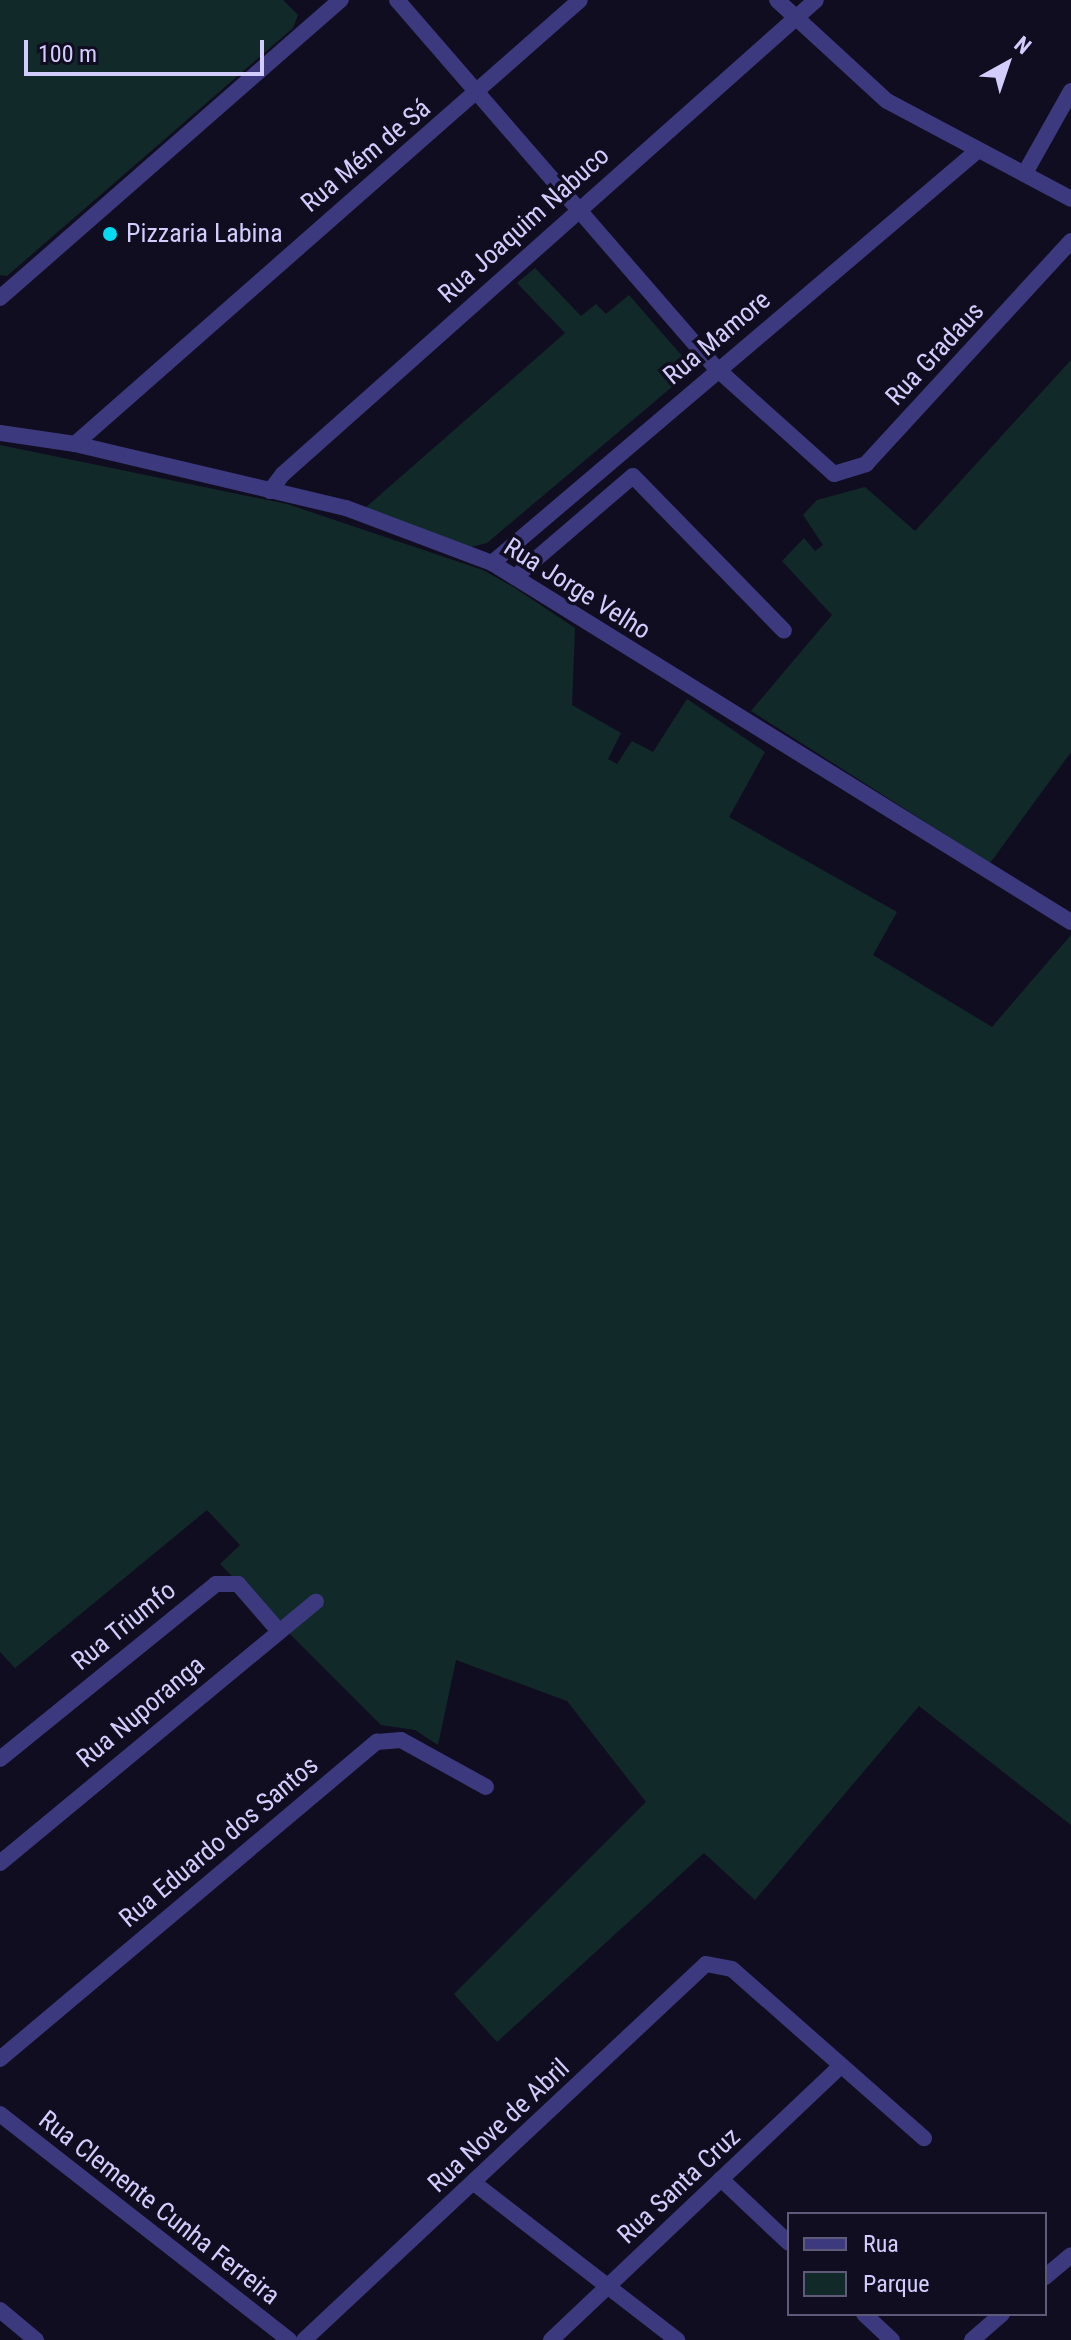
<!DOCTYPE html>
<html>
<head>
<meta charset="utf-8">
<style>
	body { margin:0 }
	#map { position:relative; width:1071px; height:2340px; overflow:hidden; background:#110d20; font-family:"Roboto Condensed",sans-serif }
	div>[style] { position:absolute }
	.green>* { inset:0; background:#112a29 }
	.minor>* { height:16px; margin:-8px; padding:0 8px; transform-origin:8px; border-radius:8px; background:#3c397e }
	.dots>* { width:22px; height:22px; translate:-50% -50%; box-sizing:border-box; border:4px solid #110d20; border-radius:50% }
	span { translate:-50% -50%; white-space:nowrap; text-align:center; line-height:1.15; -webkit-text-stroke:7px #110d20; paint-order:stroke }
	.street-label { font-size:26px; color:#d3cdfe }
	.poi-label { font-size:26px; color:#d3cdfe }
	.left { translate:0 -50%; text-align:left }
	.legend { position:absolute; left:787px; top:2212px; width:260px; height:104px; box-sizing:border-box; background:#110d20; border:2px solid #5f5a79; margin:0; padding:10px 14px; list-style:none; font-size:24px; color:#d3cdfe }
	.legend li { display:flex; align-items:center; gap:16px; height:40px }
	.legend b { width:40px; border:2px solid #5f5a79 }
	.north { position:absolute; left:967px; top:24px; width:80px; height:80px; -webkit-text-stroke:6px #110d20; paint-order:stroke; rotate:40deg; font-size:22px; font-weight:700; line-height:32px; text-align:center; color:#d3cdfe }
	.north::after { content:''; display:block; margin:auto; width:28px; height:36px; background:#d3cdfe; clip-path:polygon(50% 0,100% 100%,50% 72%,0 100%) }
	.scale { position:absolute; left:24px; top:40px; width:240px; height:36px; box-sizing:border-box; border:4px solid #d3cdfe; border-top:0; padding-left:10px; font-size:24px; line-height:28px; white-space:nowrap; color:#d3cdfe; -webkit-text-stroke:6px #110d20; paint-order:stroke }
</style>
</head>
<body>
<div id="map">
	<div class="green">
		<div style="clip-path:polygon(0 0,283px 0,298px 15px,293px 28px,7px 276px,0 275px)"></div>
		<div style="clip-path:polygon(535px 268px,581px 316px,596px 304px,606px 314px,629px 295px,682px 356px,686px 375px,487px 543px,467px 548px,365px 508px,565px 333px,517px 283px)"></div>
		<div style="clip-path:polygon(1071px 360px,1071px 752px,990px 863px,751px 711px,832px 615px,782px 561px,804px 538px,815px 551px,823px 545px,803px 515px,817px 500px,865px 487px,915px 531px)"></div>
		<div style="clip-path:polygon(0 445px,287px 504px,483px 570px,515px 588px,575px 628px,572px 705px,621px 733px,608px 759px,617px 764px,632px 741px,653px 752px,687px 699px,765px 752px,729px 817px,897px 912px,873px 955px,992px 1027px,1071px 935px,1071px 1825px,919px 1706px,755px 1900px,704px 1853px,497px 2042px,454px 1994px,646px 1802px,567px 1701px,456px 1660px,438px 1745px,415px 1730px,381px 1725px,220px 1564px,240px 1545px,207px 1510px,15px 1668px,0 1652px)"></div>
	</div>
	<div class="minor">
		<div style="left:397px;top:0;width:488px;rotate:49.1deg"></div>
		<div style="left:717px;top:369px;width:157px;rotate:41.9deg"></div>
		<div style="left:834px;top:474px;width:34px;rotate:-17deg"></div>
		<div style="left:866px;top:464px;width:303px;rotate:-47.4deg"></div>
		<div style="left:777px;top:0;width:149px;rotate:42.6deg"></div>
		<div style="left:887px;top:101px;width:208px;rotate:28deg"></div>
		<div style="left:1025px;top:173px;width:94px;rotate:-60.7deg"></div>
		<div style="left:0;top:298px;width:453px;rotate:-41.2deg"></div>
		<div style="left:0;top:433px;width:76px;rotate:8.3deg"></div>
		<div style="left:75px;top:444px;width:278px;rotate:13.3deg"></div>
		<div style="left:346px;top:508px;width:156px;rotate:20.6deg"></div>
		<div style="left:492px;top:563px;width:681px;rotate:31.8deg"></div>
		<div style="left:75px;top:444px;width:672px;rotate:-41.32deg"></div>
		<div style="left:270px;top:491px;width:21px;rotate:-53deg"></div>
		<div style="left:283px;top:474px;width:713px;rotate:-41.65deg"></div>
		<div style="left:492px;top:563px;width:635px;rotate:-40.34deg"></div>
		<div style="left:515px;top:577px;width:155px;rotate:-40.6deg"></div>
		<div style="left:633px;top:476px;width:216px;rotate:45.7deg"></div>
		<div style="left:0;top:1759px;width:278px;rotate:-39deg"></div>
		<div style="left:216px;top:1584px;width:22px"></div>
		<div style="left:238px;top:1584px;width:60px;rotate:49.1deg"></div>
		<div style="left:0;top:1863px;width:410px;rotate:-39.6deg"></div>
		<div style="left:0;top:2059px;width:493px;rotate:-40.1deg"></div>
		<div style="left:377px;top:1742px;width:24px;rotate:-5deg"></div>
		<div style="left:401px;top:1740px;width:97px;rotate:28.9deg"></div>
		<div style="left:0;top:2114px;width:367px;rotate:38deg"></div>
		<div style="left:721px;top:2179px;width:93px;rotate:43.3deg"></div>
		<div style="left:474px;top:2183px;width:257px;rotate:37.7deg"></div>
		<div style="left:1045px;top:2277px;width:34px;rotate:-40deg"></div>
		<div style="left:0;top:2310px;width:47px;rotate:39.8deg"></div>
		<div style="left:864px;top:2314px;width:38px;rotate:43deg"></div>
		<div style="left:304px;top:2340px;width:550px;rotate:-43.09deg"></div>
		<div style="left:706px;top:1964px;width:26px;rotate:11deg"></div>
		<div style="left:732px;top:1969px;width:256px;rotate:41.4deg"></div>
		<div style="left:551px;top:2340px;width:398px;rotate:-43.4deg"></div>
		<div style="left:972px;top:2340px;width:40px;rotate:-41deg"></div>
	</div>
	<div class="dots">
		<div style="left:110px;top:234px;background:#06daf1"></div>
	</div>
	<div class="street-label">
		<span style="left:366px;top:156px;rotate:-40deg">Rua Mém de Sá</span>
		<span style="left:524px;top:225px;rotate:-42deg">Rua Joaquim Nabuco</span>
		<span style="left:717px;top:338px;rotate:-40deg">Rua Mamore</span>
		<span style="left:935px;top:354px;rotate:-47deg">Rua Gradaus</span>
		<span style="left:577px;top:589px;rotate:32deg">Rua Jorge Velho</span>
		<span style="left:124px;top:1626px;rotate:-39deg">Rua Triumfo</span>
		<span style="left:141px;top:1712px;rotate:-40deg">Rua Nuporanga</span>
		<span style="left:219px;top:1842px;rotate:-40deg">Rua Eduardo dos Santos</span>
		<span style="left:499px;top:2126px;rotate:-43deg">Rua Nove de Abril</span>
		<span style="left:679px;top:2186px;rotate:-43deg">Rua Santa Cruz</span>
		<span style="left:159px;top:2208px;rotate:38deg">Rua Clemente Cunha Ferreira</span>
	</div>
	<div class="poi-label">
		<span class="left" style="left:126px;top:234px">Pizzaria Labina</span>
	</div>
	<ul class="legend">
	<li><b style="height:10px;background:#3c397e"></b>Rua</li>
	<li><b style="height:22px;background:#112a29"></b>Parque</li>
	</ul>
	<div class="north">N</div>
	<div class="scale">100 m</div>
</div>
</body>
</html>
